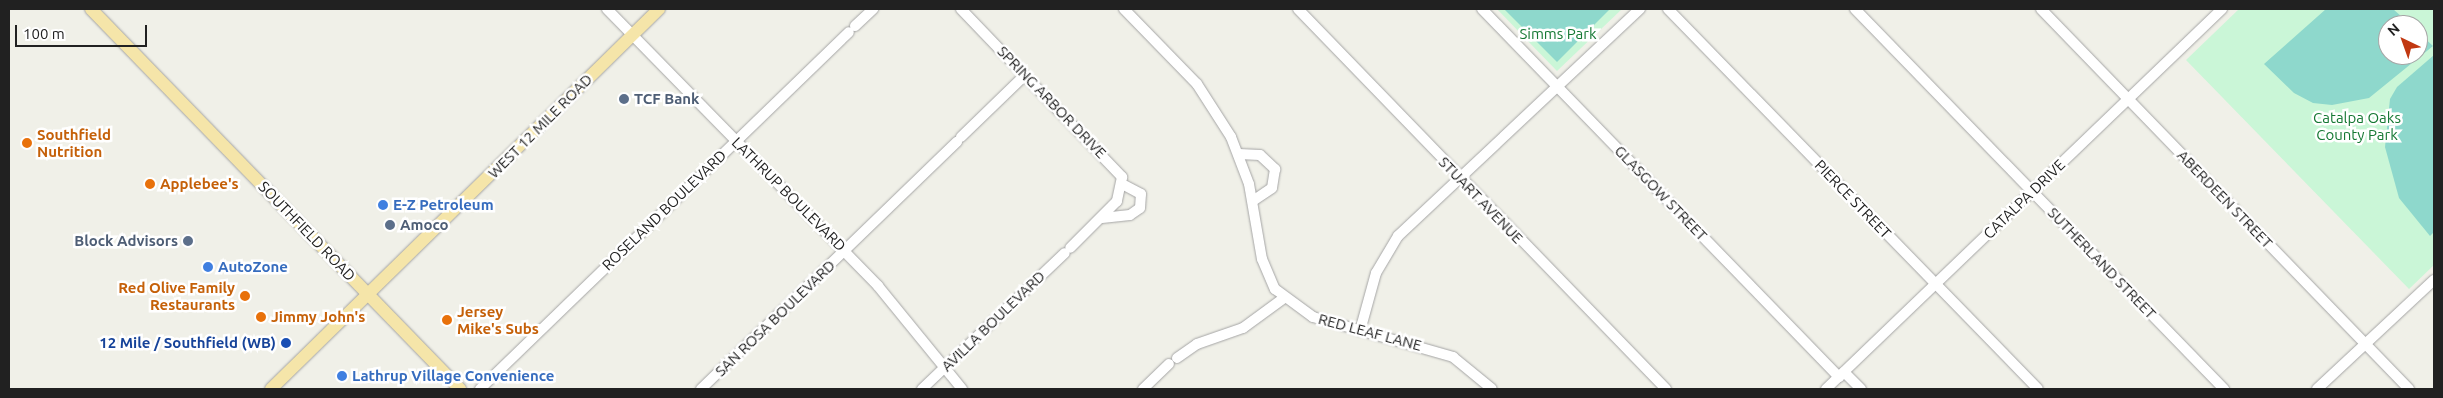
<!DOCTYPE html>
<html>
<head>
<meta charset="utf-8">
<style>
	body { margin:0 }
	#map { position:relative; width:2443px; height:398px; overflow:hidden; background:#f0f0e8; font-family:Ubuntu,sans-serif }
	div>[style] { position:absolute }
	.park>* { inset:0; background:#caf6d7 }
	.pitch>* { inset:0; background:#8ed8cc }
	.roads { filter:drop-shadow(0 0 1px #a5a5a5) drop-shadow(0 0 1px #a5a5a5) }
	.minor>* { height:10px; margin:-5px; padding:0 5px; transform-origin:5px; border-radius:5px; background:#fff }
	.major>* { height:12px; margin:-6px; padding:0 6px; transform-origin:6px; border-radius:6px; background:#f5e5a9 }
	.dots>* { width:14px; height:14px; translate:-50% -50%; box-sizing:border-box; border:2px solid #fff; border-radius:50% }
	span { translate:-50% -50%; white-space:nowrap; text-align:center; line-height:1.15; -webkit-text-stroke:5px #fff; paint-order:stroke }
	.park-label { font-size:15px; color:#157833 }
	.service-label { font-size:15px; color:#4e5e75; font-weight:700 }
	.left { translate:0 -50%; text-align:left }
	.right { translate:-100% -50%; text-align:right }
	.street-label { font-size:15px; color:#212121 }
	.food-label { font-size:15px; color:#c56008; font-weight:700 }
	.shop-label { font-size:15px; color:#366cbe; font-weight:700 }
	.transit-label { font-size:15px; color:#164399; font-weight:700 }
	.frame { position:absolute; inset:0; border:10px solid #212121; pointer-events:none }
	.north { position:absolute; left:2378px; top:15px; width:50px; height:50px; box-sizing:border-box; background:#fff; border:1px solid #a6a6a6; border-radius:50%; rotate:318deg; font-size:14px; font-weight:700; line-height:20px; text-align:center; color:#212121 }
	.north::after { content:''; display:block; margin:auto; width:18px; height:22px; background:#c13811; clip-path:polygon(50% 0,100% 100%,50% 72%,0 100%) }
	.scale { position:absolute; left:15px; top:25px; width:132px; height:22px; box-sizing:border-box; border:2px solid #212121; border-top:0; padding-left:6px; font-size:15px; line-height:18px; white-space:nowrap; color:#212121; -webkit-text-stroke:4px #fff; paint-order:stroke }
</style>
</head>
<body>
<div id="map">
	<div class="park">
		<div style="clip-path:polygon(1497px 9px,1622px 9px,1557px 71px)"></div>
		<div style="clip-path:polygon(evenodd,2239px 9px,2434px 9px,2434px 265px,2409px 289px,2186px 60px,2239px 9px,2388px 25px,2418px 25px,2418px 55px,2388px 55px,2388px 25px)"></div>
	</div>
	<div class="pitch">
		<div style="clip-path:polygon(1504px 9px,1610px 9px,1557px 62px)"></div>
		<div style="clip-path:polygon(2326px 9px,2393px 9px,2411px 25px,2388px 25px,2388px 55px,2418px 55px,2418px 32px,2433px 46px,2369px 98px,2332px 105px,2313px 103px,2294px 93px,2264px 64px)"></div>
		<div style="clip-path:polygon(2434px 55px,2434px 232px,2430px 236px,2399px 198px,2385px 147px,2390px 99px,2397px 87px)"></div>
	</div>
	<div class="roads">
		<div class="minor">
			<div style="left:607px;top:9px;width:388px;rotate:45.6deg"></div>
			<div style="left:878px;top:286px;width:133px;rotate:50.8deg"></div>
			<div style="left:961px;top:9px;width:233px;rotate:46.2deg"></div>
			<div style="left:1122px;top:177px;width:25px;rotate:102deg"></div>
			<div style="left:1117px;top:201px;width:66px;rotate:135deg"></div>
			<div style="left:1124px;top:9px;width:105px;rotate:45.8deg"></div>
			<div style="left:1197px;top:84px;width:63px;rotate:57.3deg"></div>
			<div style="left:1231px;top:137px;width:50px;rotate:69deg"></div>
			<div style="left:1249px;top:184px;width:76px;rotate:80.2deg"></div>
			<div style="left:1262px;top:259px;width:33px;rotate:67deg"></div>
			<div style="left:1275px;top:289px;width:47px;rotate:36.4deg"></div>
			<div style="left:1313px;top:317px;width:146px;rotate:15.9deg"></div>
			<div style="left:1453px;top:357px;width:50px;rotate:39.4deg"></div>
			<div style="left:1298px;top:9px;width:529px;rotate:45.92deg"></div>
			<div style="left:1482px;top:9px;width:513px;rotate:45.87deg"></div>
			<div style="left:1668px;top:9px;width:530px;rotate:45.76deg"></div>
			<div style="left:1855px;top:9px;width:530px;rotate:45.84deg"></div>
			<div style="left:2041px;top:9px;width:529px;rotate:45.92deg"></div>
			<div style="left:855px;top:26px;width:25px;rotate:-43deg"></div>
			<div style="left:961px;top:137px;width:89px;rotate:-44.1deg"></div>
			<div style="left:1239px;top:154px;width:21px;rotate:3deg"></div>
			<div style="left:1260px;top:155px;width:21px;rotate:43deg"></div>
			<div style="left:1275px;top:169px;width:19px;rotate:99deg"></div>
			<div style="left:1272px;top:188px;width:23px;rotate:146deg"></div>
			<div style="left:1102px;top:218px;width:28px;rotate:-6deg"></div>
			<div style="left:1130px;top:215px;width:12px;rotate:-35deg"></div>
			<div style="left:1140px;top:208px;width:14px;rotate:-86deg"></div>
			<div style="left:1141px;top:194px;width:19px;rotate:-152deg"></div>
			<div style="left:1360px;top:331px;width:60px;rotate:-74.6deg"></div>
			<div style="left:1376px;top:273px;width:43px;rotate:-59.3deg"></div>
			<div style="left:1398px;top:236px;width:332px;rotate:-43.2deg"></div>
			<div style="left:1177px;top:358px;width:24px;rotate:-35deg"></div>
			<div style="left:1197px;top:344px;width:49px;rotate:-19.2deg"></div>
			<div style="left:1243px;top:328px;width:51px;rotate:-36.2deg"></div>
			<div style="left:1844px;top:372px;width:24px;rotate:45deg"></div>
			<div style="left:480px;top:389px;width:513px;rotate:-44.05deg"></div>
			<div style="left:701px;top:389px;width:356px;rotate:-44deg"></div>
			<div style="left:922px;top:389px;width:197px;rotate:-43.6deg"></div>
			<div style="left:1143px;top:389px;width:36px;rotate:-44deg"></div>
			<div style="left:1826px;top:389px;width:549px;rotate:-43.82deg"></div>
			<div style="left:2317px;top:389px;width:160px;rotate:-43deg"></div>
		</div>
		<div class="major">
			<div style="left:91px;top:9px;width:530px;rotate:45.84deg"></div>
			<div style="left:271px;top:389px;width:543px;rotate:-44.4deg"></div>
		</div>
	</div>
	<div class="dots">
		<div style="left:624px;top:99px;background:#5c6f8a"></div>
		<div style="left:27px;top:143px;background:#e8710a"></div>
		<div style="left:150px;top:184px;background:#e8710a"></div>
		<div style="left:383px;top:205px;background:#3f7fe0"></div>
		<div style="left:390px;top:225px;background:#5c6f8a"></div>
		<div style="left:188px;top:241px;background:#5c6f8a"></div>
		<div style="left:208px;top:267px;background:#3f7fe0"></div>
		<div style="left:245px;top:296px;background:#e8710a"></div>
		<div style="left:261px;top:317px;background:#e8710a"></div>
		<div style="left:447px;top:320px;background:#e8710a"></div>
		<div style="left:286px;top:343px;background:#1a4fb4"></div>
		<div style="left:342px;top:376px;background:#3f7fe0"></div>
	</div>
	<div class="park-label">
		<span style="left:1558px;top:34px">Simms Park</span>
		<span style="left:2357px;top:126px">Catalpa Oaks<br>County Park</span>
	</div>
	<div class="service-label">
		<span class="left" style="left:634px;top:99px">TCF Bank</span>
		<span class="left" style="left:400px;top:225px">Amoco</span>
		<span class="right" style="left:178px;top:241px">Block Advisors</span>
	</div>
	<div class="street-label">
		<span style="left:1052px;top:102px;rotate:46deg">SPRING ARBOR DRIVE</span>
		<span style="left:540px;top:126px;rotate:-45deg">WEST 12 MILE ROAD</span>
		<span style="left:1661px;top:193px;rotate:46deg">GLASGOW STREET</span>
		<span style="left:789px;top:194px;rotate:45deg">LATHRUP BOULEVARD</span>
		<span style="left:1853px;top:199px;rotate:46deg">PIERCE STREET</span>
		<span style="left:2024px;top:199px;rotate:-44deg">CATALPA DRIVE</span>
		<span style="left:2225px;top:199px;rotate:46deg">ABERDEEN STREET</span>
		<span style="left:1481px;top:200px;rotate:46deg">STUART AVENUE</span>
		<span style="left:664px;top:210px;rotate:-44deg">ROSELAND BOULEVARD</span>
		<span style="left:307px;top:231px;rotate:46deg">SOUTHFIELD ROAD</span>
		<span style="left:2102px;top:263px;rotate:46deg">SUTHERLAND STREET</span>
		<span style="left:775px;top:318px;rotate:-44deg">SAN ROSA BOULEVARD</span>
		<span style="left:993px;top:321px;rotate:-44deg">AVILLA BOULEVARD</span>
		<span style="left:1370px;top:332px;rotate:15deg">RED LEAF LANE</span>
	</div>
	<div class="food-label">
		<span class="left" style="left:37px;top:143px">Southfield<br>Nutrition</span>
		<span class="left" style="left:160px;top:184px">Applebee's</span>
		<span class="right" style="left:235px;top:296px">Red Olive Family<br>Restaurants</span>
		<span class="left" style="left:457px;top:320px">Jersey<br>Mike's Subs</span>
		<span class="left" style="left:271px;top:317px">Jimmy John's</span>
	</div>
	<div class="shop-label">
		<span class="left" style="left:393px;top:205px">E-Z Petroleum</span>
		<span class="left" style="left:218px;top:267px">AutoZone</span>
		<span class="left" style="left:352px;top:376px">Lathrup Village Convenience</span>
	</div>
	<div class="transit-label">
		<span class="right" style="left:276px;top:343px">12 Mile / Southfield (WB)</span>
	</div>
	<div class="frame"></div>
	<div class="north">N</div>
	<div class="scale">100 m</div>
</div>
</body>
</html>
